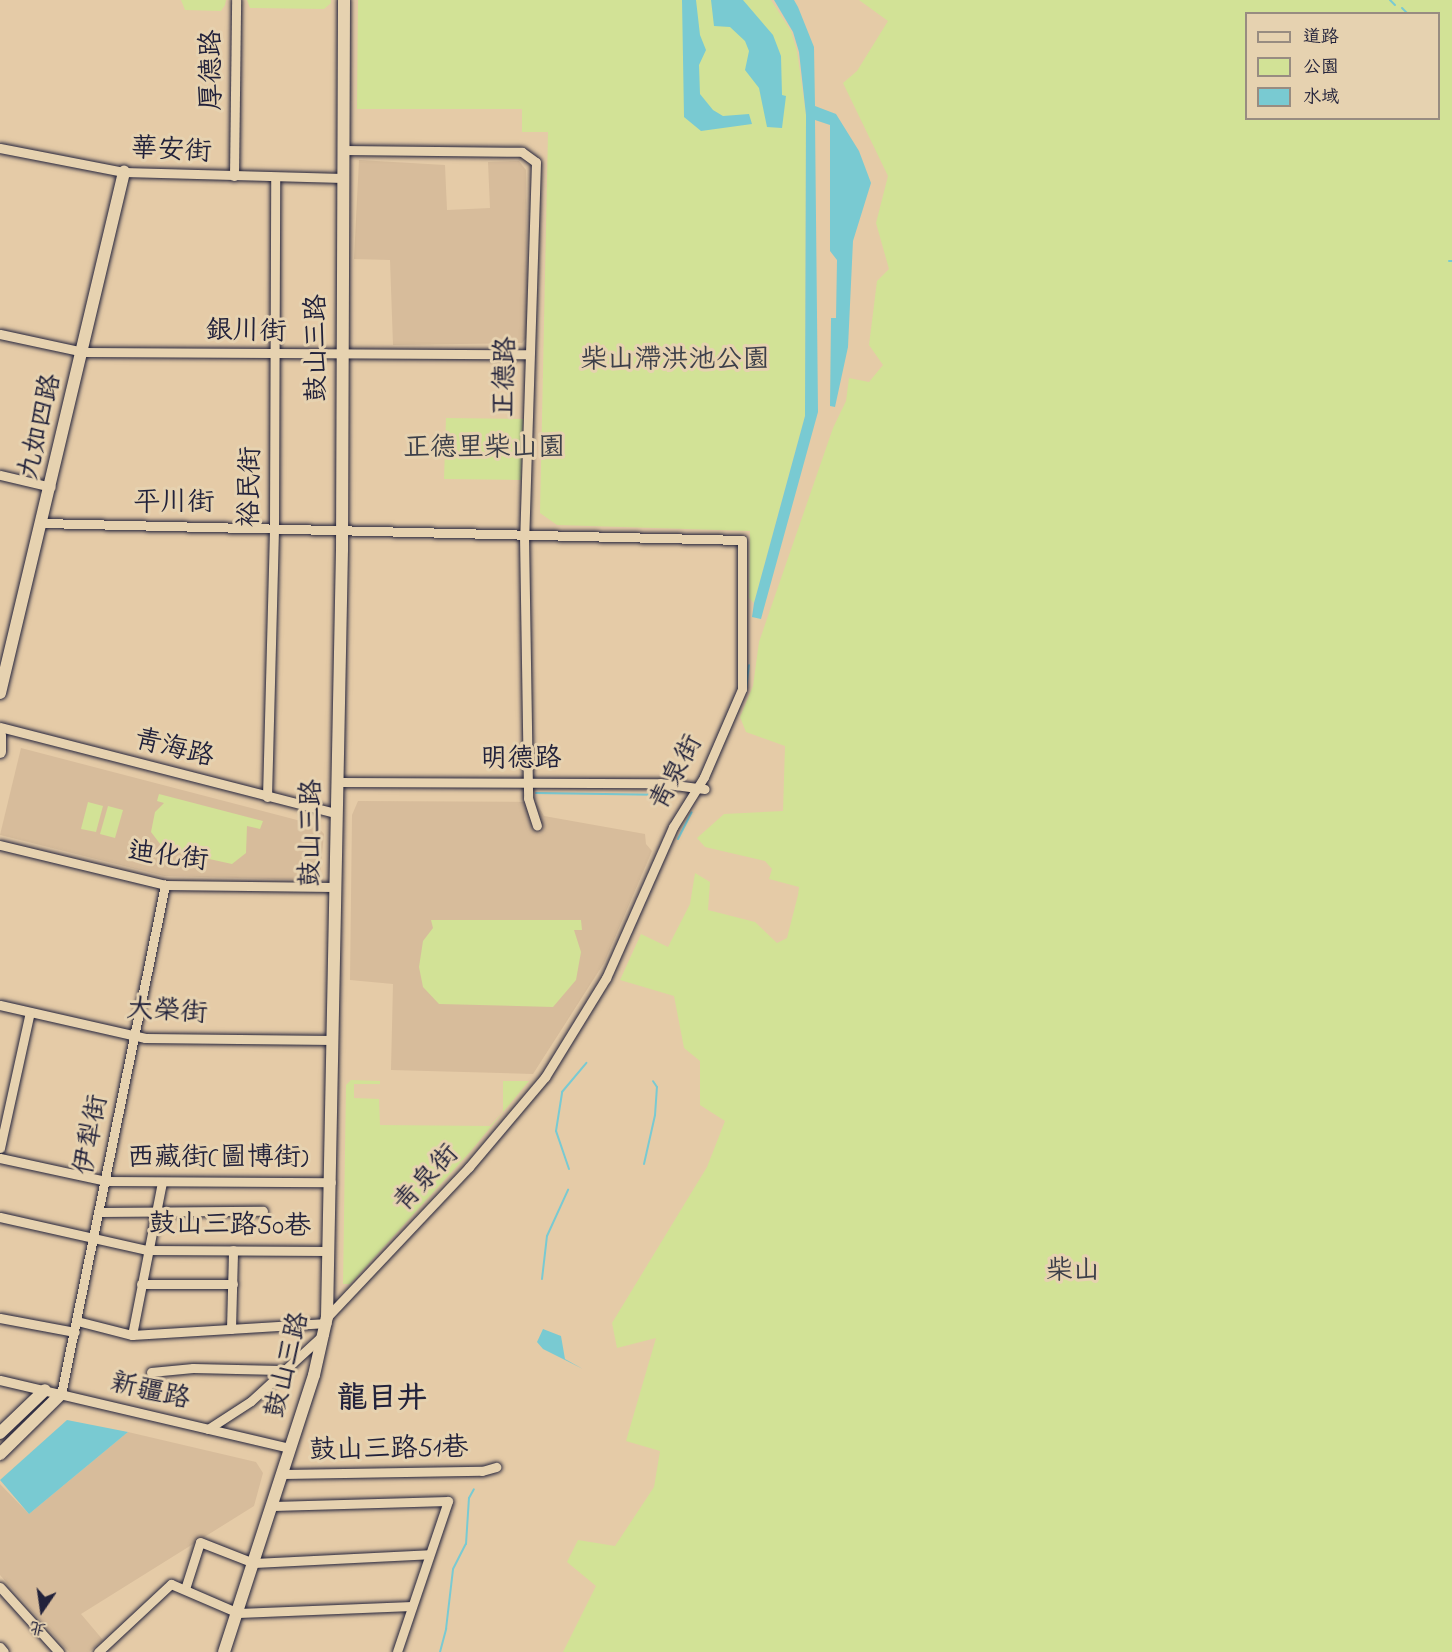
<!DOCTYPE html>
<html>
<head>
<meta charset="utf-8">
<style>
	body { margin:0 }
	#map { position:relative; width:1452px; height:1652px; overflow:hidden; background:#e5cba7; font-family:"Indie Flower","LXGW WenKai TC",sans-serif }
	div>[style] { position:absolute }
	.built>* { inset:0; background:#d7bc9b }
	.green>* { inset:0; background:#d2e296 }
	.water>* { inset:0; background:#79cad2 }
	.stream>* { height:2px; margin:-1px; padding:0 1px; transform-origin:1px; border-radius:1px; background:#79cad2 }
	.roads { filter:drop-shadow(0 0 2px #22223b) drop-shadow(0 0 2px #22223b) }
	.minor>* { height:9px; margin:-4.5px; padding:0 4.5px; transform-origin:4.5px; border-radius:4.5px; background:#e6d2b0 }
	.tertiary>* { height:12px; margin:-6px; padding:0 6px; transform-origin:6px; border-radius:6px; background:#e6d2b0 }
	span { translate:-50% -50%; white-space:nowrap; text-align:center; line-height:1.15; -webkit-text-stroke:6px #e6d2b0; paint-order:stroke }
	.street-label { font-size:27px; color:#22223b }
	.park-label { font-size:27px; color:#3c3f49 }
	.quarter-label { font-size:30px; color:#22223b; font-weight:700 }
	.legend { position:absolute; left:1245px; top:12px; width:195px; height:108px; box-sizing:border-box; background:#e6d2b0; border:2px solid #988c81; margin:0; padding:8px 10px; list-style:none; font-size:18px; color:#22223b }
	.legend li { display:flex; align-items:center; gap:12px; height:30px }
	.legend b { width:30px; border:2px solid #988c81 }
	.north { position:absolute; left:12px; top:1580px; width:60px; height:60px; -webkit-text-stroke:4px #e6d2b0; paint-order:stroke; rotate:193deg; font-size:16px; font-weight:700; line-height:24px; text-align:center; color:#22223b }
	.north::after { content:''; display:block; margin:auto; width:21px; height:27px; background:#22223b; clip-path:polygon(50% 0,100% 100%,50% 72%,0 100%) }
</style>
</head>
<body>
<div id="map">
	<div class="built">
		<div style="clip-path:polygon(359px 160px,445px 165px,447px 210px,490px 208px,488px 162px,519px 161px,526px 170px,528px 336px,522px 343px,393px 345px,390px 260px,354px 259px)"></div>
		<div style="clip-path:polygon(21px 748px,316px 825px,324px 834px,320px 874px,312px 880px,164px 876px,0 835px)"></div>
		<div style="clip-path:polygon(358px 801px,536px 802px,544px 816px,645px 834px,646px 844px,652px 851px,604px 963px,533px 1074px,391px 1070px,393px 984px,350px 980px,352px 815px)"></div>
		<div style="clip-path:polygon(128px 1432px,256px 1462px,263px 1473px,254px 1506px,81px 1614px,103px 1640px,89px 1652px,69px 1652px,0 1575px,0 1484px,29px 1514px)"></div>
	</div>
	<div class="green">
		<div style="clip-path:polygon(181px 0,226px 0,225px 5px,221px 11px,185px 10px)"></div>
		<div style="clip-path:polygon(247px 0,331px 0,331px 3px,324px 9px,250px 8px)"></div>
		<div style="clip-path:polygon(358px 0,771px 0,791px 31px,797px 51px,806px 115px,805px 416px,754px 603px,749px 598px,750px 531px,557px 525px,540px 513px,548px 132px,522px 132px,522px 109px,357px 109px)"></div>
		<div style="clip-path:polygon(evenodd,859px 0,1452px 0,1452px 1652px,563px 1652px,596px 1586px,567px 1562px,578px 1540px,615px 1546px,654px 1487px,660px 1451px,626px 1441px,656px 1338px,617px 1348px,612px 1323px,707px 1167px,725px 1121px,700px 1105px,700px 1061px,684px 1048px,674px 996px,620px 980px,641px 934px,668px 947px,690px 904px,695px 873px,710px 882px,708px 910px,755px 922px,777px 943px,787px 938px,798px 895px,799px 887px,769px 879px,772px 869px,765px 861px,705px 847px,697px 838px,724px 814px,783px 811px,785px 746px,746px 732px,740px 717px,753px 686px,759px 642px,833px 428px,846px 401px,849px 378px,869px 382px,883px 365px,869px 345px,877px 281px,889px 269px,876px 223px,888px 176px,843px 83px,857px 71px,888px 21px,859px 0,1246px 14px,1438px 14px,1438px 118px,1246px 118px,1246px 14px)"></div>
		<div style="clip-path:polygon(446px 418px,523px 419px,521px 480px,444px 479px)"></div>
		<div style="clip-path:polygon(159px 794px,263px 821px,260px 829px,247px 826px,246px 853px,232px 864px,164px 849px,151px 832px,155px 812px,164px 803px,157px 801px)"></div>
		<div style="clip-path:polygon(88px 802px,103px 806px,96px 832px,81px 829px)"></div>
		<div style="clip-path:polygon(108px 806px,123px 810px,115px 838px,100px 834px)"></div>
		<div style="clip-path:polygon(431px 920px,581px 920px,582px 930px,574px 930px,581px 952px,576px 980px,553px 1007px,439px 1004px,423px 987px,419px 967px,423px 941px,433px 928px)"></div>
		<div style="clip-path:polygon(351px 1080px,380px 1081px,380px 1084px,354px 1084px,354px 1098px,379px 1099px,380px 1125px,490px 1126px,503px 1112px,503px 1081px,529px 1081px,470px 1152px,350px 1284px,343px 1284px,346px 1085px)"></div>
	</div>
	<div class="water">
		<div style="clip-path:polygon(682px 0,696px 0,700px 35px,706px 50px,699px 65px,700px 94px,713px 110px,723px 116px,749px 114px,752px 124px,701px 131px,684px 117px)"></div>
		<div style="clip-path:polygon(711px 0,743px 0,773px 35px,781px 56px,782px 95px,786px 96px,782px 128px,767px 127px,759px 88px,745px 70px,749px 51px,745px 41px,730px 27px,714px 26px)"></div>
		<div style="clip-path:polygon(774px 0,794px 0,798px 7px,814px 47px,815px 106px,836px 114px,859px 151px,871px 183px,853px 241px,848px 347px,835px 407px,830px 406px,831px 318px,836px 318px,837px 260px,830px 251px,830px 125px,815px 120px,818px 412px,761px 619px,752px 617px,754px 603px,805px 416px,806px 115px,799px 52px,793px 32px)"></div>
		<div style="clip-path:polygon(543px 1329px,561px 1336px,565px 1359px,583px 1369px,543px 1349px,537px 1342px)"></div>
		<div style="clip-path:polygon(67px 1420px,128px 1432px,29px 1514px,0 1480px)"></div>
	</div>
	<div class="stream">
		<div style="left:1390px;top:0;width:7px;rotate:45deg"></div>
		<div style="left:1402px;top:8px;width:8px;rotate:45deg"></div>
		<div style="left:1449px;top:261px;width:3px"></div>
		<div style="left:746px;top:689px;width:24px;rotate:-83deg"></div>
		<div style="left:536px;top:793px;width:135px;rotate:0.8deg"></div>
		<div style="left:678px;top:839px;width:30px;rotate:-63deg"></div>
		<div style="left:644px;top:1164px;width:50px;rotate:-77.3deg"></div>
		<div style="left:655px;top:1115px;width:28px;rotate:-86deg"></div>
		<div style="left:657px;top:1087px;width:7px;rotate:-124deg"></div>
		<div style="left:569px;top:1169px;width:40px;rotate:-108.9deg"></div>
		<div style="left:556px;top:1131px;width:39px;rotate:-81deg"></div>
		<div style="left:562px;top:1092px;width:38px;rotate:-50deg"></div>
		<div style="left:542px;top:1279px;width:43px;rotate:-83.4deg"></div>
		<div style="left:547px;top:1236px;width:51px;rotate:-65.5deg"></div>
		<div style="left:440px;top:1652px;width:24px;rotate:-75deg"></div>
		<div style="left:446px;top:1629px;width:60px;rotate:-83.3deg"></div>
		<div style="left:453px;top:1569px;width:28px;rotate:-63deg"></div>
		<div style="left:466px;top:1544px;width:46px;rotate:-86.3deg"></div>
		<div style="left:469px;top:1498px;width:10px;rotate:-61deg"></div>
	</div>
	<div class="roads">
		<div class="minor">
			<div style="left:0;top:148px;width:126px;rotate:11deg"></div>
			<div style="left:124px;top:172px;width:219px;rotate:1.6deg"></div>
			<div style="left:343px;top:150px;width:179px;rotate:0.6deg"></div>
			<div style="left:522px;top:152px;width:17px;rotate:36deg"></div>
			<div style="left:536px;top:162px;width:373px;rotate:91.8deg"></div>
			<div style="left:524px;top:535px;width:263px;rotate:89.1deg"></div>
			<div style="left:528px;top:798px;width:29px;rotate:72deg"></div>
			<div style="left:234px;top:176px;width:176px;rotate:-89.3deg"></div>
			<div style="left:0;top:334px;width:85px;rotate:12.2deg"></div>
			<div style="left:83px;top:352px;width:446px;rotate:0.3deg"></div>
			<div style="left:0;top:475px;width:52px;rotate:13.2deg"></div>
			<div style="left:42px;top:523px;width:700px;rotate:1.39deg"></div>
			<div style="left:742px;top:540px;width:149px;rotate:90deg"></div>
			<div style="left:742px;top:689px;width:96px;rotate:113.4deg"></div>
			<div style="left:704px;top:777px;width:59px;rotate:121.8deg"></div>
			<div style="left:673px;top:827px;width:165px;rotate:113.9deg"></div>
			<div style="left:606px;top:978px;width:116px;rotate:121.6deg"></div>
			<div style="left:545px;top:1077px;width:118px;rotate:130.2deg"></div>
			<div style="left:469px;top:1167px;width:207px;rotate:133.4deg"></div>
			<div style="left:0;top:727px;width:347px;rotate:14.4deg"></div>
			<div style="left:337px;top:782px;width:323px;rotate:0.2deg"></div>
			<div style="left:660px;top:783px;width:45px;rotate:7.6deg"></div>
			<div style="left:267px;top:797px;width:269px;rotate:-88.5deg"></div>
			<div style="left:274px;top:528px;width:351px;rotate:-89.8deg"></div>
			<div style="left:0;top:845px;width:170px;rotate:13.6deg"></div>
			<div style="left:165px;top:885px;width:169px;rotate:0.7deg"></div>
			<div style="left:0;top:1005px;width:149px;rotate:12.8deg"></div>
			<div style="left:145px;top:1038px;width:188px;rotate:0.6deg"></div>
			<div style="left:0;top:1148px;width:139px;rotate:-77.6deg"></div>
			<div style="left:0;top:1158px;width:108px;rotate:12.2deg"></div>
			<div style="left:106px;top:1181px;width:225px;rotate:0.3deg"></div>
			<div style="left:100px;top:1212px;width:163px;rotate:-0.4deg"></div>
			<div style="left:0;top:1217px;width:151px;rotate:12.7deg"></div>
			<div style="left:147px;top:1250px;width:182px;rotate:0.3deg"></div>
			<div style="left:141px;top:1284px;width:92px"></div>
			<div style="left:0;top:1318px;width:76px;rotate:10.6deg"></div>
			<div style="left:77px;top:1321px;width:57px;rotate:14.3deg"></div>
			<div style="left:132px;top:1335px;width:195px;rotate:-3.5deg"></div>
			<div style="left:231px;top:1329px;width:79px;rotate:-88.5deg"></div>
			<div style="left:132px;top:1335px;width:156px;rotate:-78.9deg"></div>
			<div style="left:151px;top:1372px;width:42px;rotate:-5.4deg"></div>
			<div style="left:193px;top:1368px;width:87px;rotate:1.3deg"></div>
			<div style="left:0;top:1380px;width:298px;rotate:13.2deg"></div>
			<div style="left:61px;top:1394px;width:520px;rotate:-78.45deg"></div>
			<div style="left:208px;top:1429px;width:51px;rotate:-33.1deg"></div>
			<div style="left:251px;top:1401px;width:99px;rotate:-42.5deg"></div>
			<div style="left:283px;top:1474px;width:199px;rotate:-0.9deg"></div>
			<div style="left:482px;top:1471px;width:15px;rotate:-16deg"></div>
			<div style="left:273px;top:1506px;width:175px;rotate:-1.6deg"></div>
			<div style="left:448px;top:1501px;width:159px;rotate:108.7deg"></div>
			<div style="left:0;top:1587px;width:88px;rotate:47.8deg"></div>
			<div style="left:185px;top:1589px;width:49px;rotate:-72.3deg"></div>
			<div style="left:200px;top:1542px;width:58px;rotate:21.3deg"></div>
			<div style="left:254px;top:1563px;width:175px;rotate:-2.9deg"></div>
			<div style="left:0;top:1647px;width:6px;rotate:51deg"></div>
			<div style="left:98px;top:1652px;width:100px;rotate:-43deg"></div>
			<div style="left:171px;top:1584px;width:73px;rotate:23.4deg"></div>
			<div style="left:238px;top:1613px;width:174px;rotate:-2.3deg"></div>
		</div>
		<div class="tertiary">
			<div style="left:0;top:693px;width:536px;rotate:-76.61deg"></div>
			<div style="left:0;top:735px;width:17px;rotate:90deg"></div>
			<div style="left:0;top:1433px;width:62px;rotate:-43.7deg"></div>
			<div style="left:0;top:1454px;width:86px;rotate:-44.5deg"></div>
			<div style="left:224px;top:1652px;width:291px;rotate:-72deg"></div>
			<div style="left:314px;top:1375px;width:59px;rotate:-77.4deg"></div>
			<div style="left:327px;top:1317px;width:767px;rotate:-88.88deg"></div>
			<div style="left:342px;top:550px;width:550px;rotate:-89.79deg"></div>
		</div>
	</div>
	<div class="street-label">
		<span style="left:213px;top:70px;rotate:-90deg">厚德路</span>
		<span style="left:171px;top:151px;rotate:3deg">華安街</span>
		<span style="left:246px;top:332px;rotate:1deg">銀川街</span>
		<span style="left:318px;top:348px;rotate:-90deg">鼓山三路</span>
		<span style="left:506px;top:377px;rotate:-88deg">正德路</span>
		<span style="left:41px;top:427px;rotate:-77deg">九如四路</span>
		<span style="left:251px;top:487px;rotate:-89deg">裕民街</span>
		<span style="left:174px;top:504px">平川街</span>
		<span style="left:174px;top:749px;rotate:14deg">青海路</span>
		<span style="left:521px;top:760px">明德路</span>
		<span style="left:677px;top:773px;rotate:-62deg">青泉街</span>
		<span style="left:312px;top:833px;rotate:-89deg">鼓山三路</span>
		<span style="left:168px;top:857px;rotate:7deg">迪化街</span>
		<span style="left:167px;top:1012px;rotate:4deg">大榮街</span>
		<span style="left:92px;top:1135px;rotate:-79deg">伊犁街</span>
		<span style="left:218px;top:1159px">西藏街(圖博街)</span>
		<span style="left:427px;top:1179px;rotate:-47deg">青泉街</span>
		<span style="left:230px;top:1226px;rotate:1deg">鼓山三路50巷</span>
		<span style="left:288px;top:1365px;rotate:-76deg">鼓山三路</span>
		<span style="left:150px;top:1392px;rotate:13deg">新疆路</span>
		<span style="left:389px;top:1450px;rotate:-1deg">鼓山三路51巷</span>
	</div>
	<div class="park-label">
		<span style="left:675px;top:361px">柴山滯洪池公園</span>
		<span style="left:484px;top:449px">正德里柴山園</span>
		<span style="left:1073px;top:1272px">柴山</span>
	</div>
	<div class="quarter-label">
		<span style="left:382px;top:1400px">龍目井</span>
	</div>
	<ul class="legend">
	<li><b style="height:8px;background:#e6d2b0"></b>道路</li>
	<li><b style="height:16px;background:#d2e296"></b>公園</li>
	<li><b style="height:16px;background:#79cad2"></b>水域</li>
	</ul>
	<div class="north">北</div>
</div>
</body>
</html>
